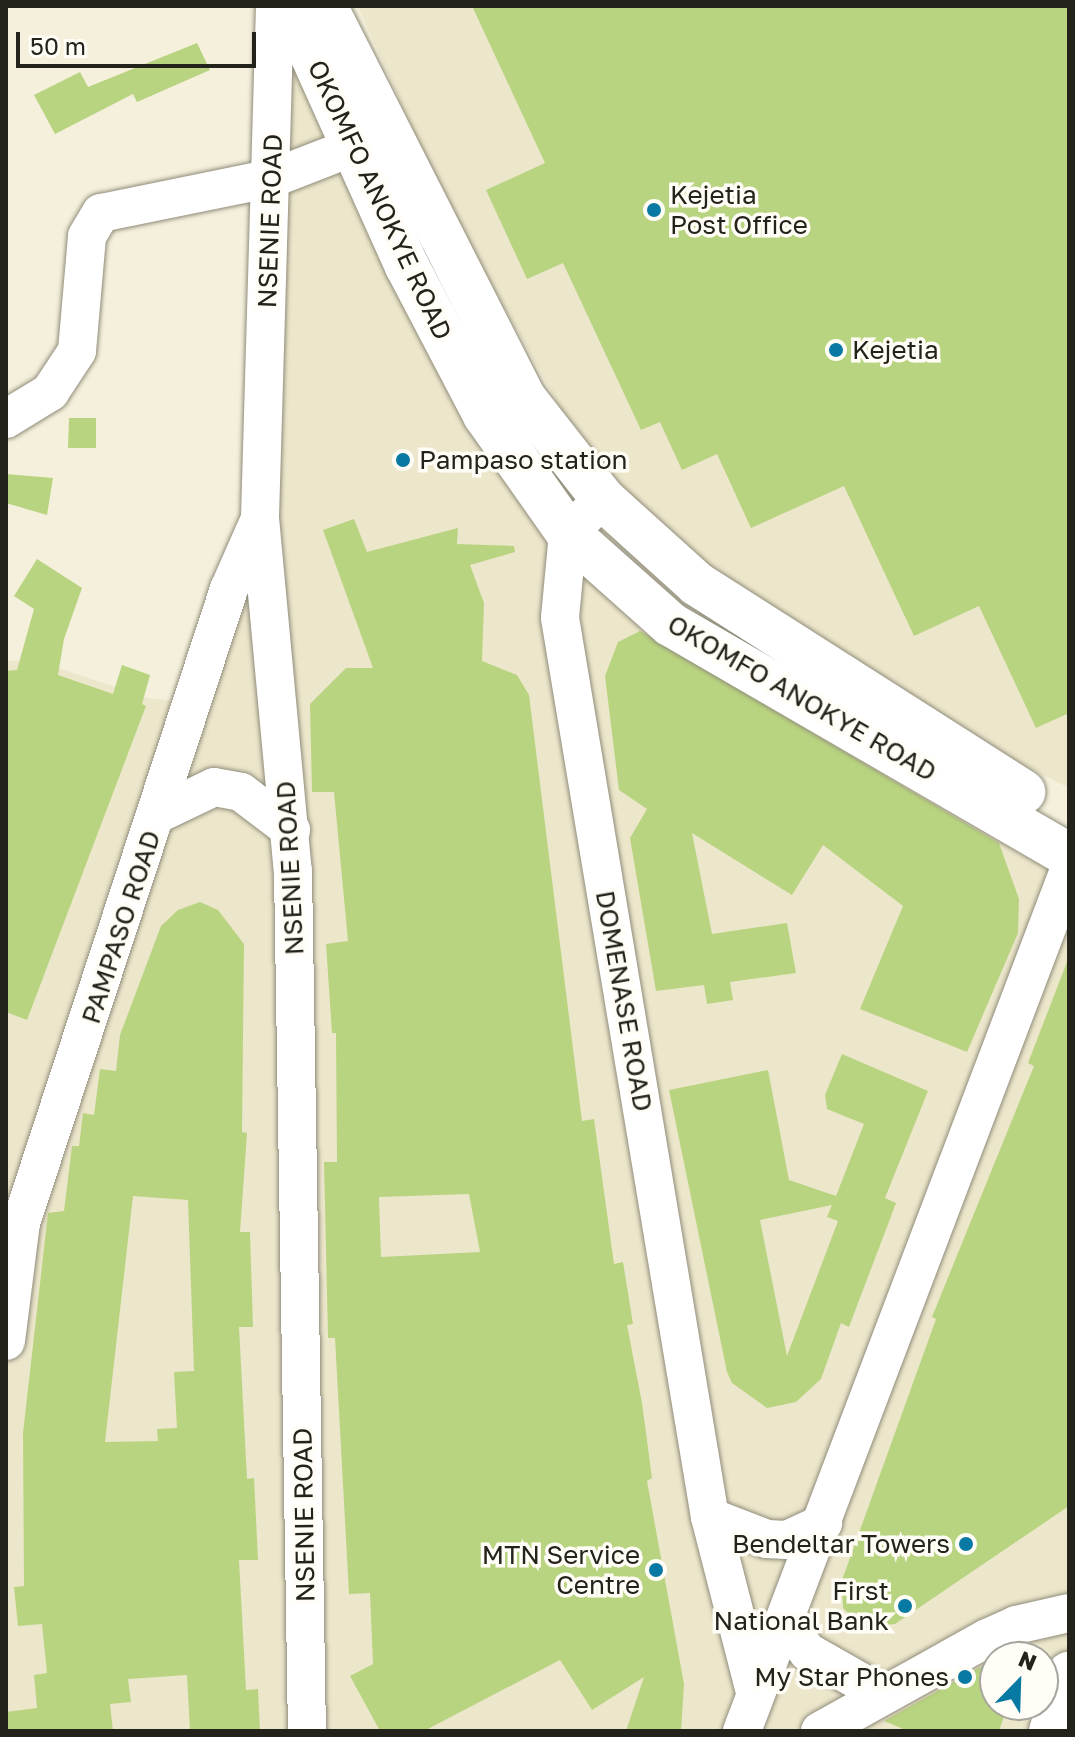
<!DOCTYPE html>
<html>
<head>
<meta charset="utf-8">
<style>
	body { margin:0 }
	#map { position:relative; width:1075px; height:1737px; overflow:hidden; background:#f4f0dc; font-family:"Golos Text",sans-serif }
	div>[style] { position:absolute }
	.built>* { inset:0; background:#ece6cb }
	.building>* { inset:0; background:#b9d480 }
	.roads { filter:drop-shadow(0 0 2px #908c7a) drop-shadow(0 0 2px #908c7a) }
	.minor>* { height:38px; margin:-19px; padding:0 19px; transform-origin:19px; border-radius:19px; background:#fff }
	.tertiary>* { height:44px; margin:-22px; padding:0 22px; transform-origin:22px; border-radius:22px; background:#fff }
	.secondary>* { height:44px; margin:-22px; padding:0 22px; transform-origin:22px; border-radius:22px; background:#fff }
	.dots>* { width:22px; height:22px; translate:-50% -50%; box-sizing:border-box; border:4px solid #fffdf5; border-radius:50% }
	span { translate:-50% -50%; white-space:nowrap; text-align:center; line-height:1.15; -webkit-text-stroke:7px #fffdf5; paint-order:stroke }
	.poi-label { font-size:26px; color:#24231b }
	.left { translate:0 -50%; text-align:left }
	.right { translate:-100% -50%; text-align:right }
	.street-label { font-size:26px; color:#24231b }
	.frame { position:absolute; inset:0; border:8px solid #24231b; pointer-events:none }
	.north { position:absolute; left:979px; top:1641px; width:80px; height:80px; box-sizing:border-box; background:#fffdf5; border:2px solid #a7a69e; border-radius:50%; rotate:23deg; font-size:22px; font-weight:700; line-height:32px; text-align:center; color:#24231b }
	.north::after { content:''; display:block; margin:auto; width:28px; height:36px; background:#0879a2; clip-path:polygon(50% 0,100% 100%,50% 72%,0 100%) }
	.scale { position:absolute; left:16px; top:32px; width:240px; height:36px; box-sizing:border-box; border:4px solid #24231b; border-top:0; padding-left:10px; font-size:24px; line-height:28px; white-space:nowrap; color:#24231b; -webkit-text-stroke:6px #fffdf5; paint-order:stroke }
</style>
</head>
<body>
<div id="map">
	<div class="built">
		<div style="clip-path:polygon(evenodd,270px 6px,621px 595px,1069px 868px,1069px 1731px,6px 1731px,6px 661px,35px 660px,148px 698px,194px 703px,265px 410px,270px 6px,995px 1657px,1043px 1657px,1043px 1705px,995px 1705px,995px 1657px)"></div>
		<div style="clip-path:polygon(358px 6px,1069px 6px,1069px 788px,969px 737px,696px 561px,579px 441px,445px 202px)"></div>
	</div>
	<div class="building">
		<div style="clip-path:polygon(472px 6px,1069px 6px,1069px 713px,1036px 728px,979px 606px,914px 636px,844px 486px,751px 528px,717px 454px,682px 470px,660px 422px,641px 430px,563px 263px,527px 279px,486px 190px,545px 163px)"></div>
		<div style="clip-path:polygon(197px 43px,210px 70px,137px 102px,133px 94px,55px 134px,34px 95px,80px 72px,88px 87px)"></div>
		<div style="clip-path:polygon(69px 418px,96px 418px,96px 448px,68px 448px)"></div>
		<div style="clip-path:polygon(6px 474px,53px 478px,47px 515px,6px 503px)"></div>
		<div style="clip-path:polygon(evenodd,354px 519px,367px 552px,458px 528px,457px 544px,514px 546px,515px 552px,470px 565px,484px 603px,482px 661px,517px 675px,529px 695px,582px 1121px,594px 1119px,614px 1264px,623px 1262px,633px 1324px,627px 1325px,642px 1403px,652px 1478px,647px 1481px,684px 1684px,681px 1731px,626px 1731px,644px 1677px,592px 1710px,560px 1660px,424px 1731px,380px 1731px,350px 1676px,373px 1664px,370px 1593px,349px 1594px,335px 1338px,328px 1338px,324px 1162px,337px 1162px,336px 1033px,332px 1033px,326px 944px,348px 941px,334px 792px,312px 792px,310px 704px,346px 668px,373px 668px,323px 530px,354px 519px,469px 1194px,480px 1252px,381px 1257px,379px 1197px,469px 1194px)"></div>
		<div style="clip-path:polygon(37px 559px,82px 588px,64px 639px,58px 675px,113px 694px,122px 665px,150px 675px,142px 704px,146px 706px,27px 1020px,6px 1012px,6px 671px,17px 670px,34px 609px,14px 596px)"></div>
		<div style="clip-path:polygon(640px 631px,999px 843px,1019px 899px,1018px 933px,967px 1052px,860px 1009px,903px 906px,823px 845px,792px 895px,692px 833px,712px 934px,787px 923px,796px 973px,730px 982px,733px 1000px,707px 1004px,704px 985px,656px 991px,630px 838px,647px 809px,619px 790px,605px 676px,618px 642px)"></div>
		<div style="clip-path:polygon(evenodd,200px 902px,218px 910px,244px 944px,242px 1132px,247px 1133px,240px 1232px,250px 1232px,253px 1327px,239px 1327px,247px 1479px,254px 1478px,258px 1560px,239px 1560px,246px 1690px,258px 1689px,260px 1731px,190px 1731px,187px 1675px,128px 1679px,131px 1702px,110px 1704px,113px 1731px,6px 1731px,6px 1712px,37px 1708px,34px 1675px,47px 1673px,42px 1624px,18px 1626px,14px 1587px,24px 1586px,23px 1433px,48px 1213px,64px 1211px,72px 1146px,79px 1146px,83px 1113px,94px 1115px,100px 1069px,116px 1071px,120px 1035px,161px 926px,178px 910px,200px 902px,133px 1196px,188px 1200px,194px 1371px,174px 1372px,177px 1428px,157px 1429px,158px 1441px,105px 1442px,133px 1196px)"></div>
		<div style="clip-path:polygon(1067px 962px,1069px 1506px,895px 1624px,862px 1627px,843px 1608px,842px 1580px,936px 1319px,932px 1317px,1034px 1066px,1028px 1063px)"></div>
		<div style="clip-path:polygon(evenodd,842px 1054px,928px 1091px,885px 1198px,896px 1203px,849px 1327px,841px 1323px,821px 1379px,796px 1402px,767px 1408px,732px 1383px,727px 1372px,669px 1090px,768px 1070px,789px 1180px,836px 1196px,864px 1124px,827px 1109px,825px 1095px,842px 1054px,832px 1205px,827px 1217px,838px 1221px,787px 1356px,760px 1220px,832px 1205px)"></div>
		<div style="clip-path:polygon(995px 1659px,995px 1705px,1008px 1705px,999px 1731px,908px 1731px,884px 1721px)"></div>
	</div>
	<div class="roads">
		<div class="minor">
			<div style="left:275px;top:6px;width:512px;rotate:91.68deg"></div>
			<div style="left:260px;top:518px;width:355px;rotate:84.7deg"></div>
			<div style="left:293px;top:871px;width:860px;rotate:89.07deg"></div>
			<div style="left:6px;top:419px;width:52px;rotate:-31.5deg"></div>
			<div style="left:50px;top:392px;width:49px;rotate:-56.6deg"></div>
			<div style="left:77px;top:351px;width:115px;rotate:-85deg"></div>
			<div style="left:87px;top:236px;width:27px;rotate:-59deg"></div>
			<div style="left:101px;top:213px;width:176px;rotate:-11.5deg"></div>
			<div style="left:273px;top:178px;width:86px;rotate:-21.2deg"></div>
			<div style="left:603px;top:499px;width:49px;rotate:135.8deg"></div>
			<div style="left:568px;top:533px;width:85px;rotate:95.4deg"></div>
			<div style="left:560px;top:618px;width:911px;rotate:80.53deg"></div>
			<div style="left:710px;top:1517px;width:181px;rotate:75.6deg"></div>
			<div style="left:158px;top:814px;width:62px;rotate:-25.7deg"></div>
			<div style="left:214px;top:787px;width:27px;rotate:10deg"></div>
			<div style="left:241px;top:792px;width:63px;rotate:37.2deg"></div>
			<div style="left:6px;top:1341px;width:119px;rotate:-82.8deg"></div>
			<div style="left:21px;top:1223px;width:667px;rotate:-71.84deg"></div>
			<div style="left:229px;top:589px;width:74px;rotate:-66.2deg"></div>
			<div style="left:710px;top:1517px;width:61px;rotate:21.1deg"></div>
			<div style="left:767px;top:1539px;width:20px;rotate:3deg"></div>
			<div style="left:787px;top:1540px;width:40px;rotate:-25deg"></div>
			<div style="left:785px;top:1622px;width:38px;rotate:53deg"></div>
			<div style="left:808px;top:1652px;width:85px;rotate:29.6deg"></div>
			<div style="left:742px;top:1731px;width:921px;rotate:-69.2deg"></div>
			<div style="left:820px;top:1731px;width:191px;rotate:-29.1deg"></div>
			<div style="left:987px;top:1638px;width:32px;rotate:-24deg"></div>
			<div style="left:1016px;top:1625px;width:54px;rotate:-12.8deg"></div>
		</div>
		<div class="tertiary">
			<div style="left:1051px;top:1731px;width:60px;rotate:-72.5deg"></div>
		</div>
		<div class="secondary">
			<div style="left:290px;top:6px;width:285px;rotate:65.8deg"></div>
			<div style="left:407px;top:266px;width:168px;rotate:62.4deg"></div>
			<div style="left:485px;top:415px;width:144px;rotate:54.9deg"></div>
			<div style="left:568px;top:533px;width:137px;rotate:41.7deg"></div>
			<div style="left:670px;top:624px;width:461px;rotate:30.1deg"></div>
			<div style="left:325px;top:6px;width:438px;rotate:63.1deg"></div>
			<div style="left:523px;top:397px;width:130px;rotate:51.9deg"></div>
			<div style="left:603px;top:499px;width:127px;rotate:42.1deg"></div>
			<div style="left:697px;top:584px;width:387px;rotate:32.5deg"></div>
		</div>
	</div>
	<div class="dots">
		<div style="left:654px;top:210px;background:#0879a2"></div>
		<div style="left:836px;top:350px;background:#0879a2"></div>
		<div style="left:403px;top:460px;background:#0879a2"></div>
		<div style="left:966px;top:1544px;background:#0879a2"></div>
		<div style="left:656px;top:1570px;background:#0879a2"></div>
		<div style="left:905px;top:1606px;background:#0879a2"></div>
		<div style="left:965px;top:1677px;background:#0879a2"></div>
	</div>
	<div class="poi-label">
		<span class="left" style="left:670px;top:210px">Kejetia<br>Post Office</span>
		<span class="left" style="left:852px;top:350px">Kejetia</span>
		<span class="left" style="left:419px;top:460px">Pampaso station</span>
		<span class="right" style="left:950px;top:1544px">Bendeltar Towers</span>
		<span class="right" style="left:640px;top:1570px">MTN Service<br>Centre</span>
		<span class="right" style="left:889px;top:1606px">First<br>National Bank</span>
		<span class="right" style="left:949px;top:1677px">My Star Phones</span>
	</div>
	<div class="street-label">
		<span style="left:380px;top:200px;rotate:65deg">OKOMFO ANOKYE ROAD</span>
		<span style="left:270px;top:221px;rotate:-88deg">NSENIE ROAD</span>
		<span style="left:802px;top:698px;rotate:30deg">OKOMFO ANOKYE ROAD</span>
		<span style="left:290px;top:868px;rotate:-93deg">NSENIE ROAD</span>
		<span style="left:121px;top:927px;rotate:-72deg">PAMPASO ROAD</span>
		<span style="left:624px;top:1001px;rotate:80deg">DOMENASE ROAD</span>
		<span style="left:304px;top:1515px;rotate:-91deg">NSENIE ROAD</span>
	</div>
	<div class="frame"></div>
	<div class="north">N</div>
	<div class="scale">50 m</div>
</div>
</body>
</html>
